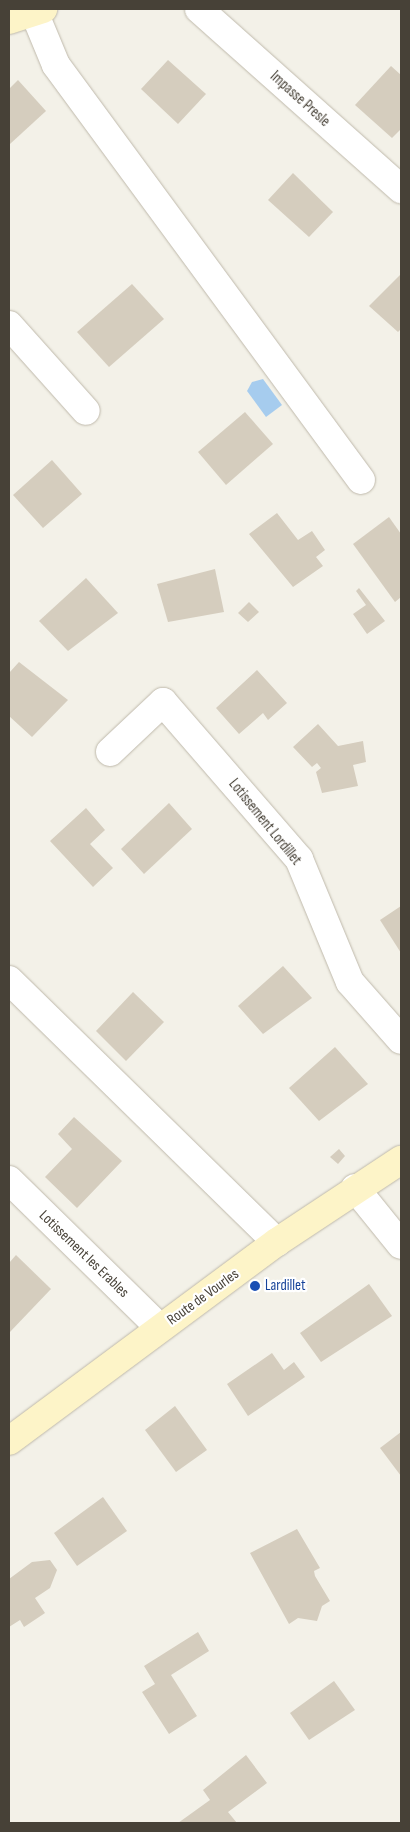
<!DOCTYPE html>
<html>
<head>
<meta charset="utf-8">
<style>
	body { margin:0 }
	#map { position:relative; width:410px; height:1832px; overflow:hidden; background:#f3f1e8; font-family:"Sofia Sans Condensed",sans-serif }
	div>[style] { position:absolute }
	.water>* { inset:0; background:#a6ccee }
	.building>* { inset:0; background:#d5cdbe }
	.roads { filter:drop-shadow(0 0 1px #bfb9ab) drop-shadow(0 0 1px #bfb9ab) }
	.street>* { height:28px; margin:-14px; padding:0 14px; transform-origin:14px; border-radius:14px; background:#fff }
	.secondary>* { height:28px; margin:-14px; padding:0 14px; transform-origin:14px; border-radius:14px; background:#fdf4c8 }
	.dots>* { width:14px; height:14px; translate:-50% -50%; box-sizing:border-box; border:2px solid #fff; border-radius:50% }
	span { translate:-50% -50%; white-space:nowrap; text-align:center; line-height:1.15; -webkit-text-stroke:4.5px #fff; paint-order:stroke }
	.street-label { font-size:15px; color:#474137 }
	.transit-label { font-size:15px; color:#164399 }
	.left { translate:0 -50%; text-align:left }
	.frame { position:absolute; inset:0; border:10px solid #474137; pointer-events:none }
</style>
</head>
<body>
<div id="map">
	<div class="water">
		<div style="clip-path:polygon(263px 379px,282px 405px,266px 417px,247px 391px,252px 382px)"></div>
	</div>
	<div class="building">
		<div style="clip-path:polygon(168px 60px,206px 94px,178px 124px,141px 89px)"></div>
		<div style="clip-path:polygon(391px 66px,401px 75px,401px 129px,392px 138px,355px 105px)"></div>
		<div style="clip-path:polygon(18px 80px,46px 111px,10px 144px,9px 89px)"></div>
		<div style="clip-path:polygon(293px 173px,333px 212px,309px 237px,268px 200px)"></div>
		<div style="clip-path:polygon(401px 274px,401px 329px,398px 332px,369px 306px)"></div>
		<div style="clip-path:polygon(132px 284px,164px 319px,109px 367px,77px 332px)"></div>
		<div style="clip-path:polygon(245px 412px,273px 444px,226px 485px,198px 452px)"></div>
		<div style="clip-path:polygon(52px 460px,82px 494px,43px 528px,13px 495px)"></div>
		<div style="clip-path:polygon(277px 513px,298px 540px,312px 531px,325px 550px,316px 557px,323px 566px,293px 587px,249px 534px)"></div>
		<div style="clip-path:polygon(389px 517px,401px 534px,401px 597px,395px 602px,353px 544px)"></div>
		<div style="clip-path:polygon(215px 569px,224px 612px,168px 622px,157px 584px)"></div>
		<div style="clip-path:polygon(86px 578px,118px 613px,68px 651px,39px 621px)"></div>
		<div style="clip-path:polygon(359px 588px,385px 621px,367px 634px,353px 614px,366px 605px,356px 591px)"></div>
		<div style="clip-path:polygon(249px 602px,259px 612px,248px 622px,238px 613px)"></div>
		<div style="clip-path:polygon(19px 662px,68px 700px,32px 737px,9px 716px,9px 673px)"></div>
		<div style="clip-path:polygon(257px 670px,287px 703px,268px 720px,263px 713px,239px 734px,216px 708px)"></div>
		<div style="clip-path:polygon(318px 724px,338px 746px,363px 741px,366px 762px,353px 765px,358px 786px,322px 793px,316px 772px,321px 768px,317px 763px,312px 767px,293px 747px)"></div>
		<div style="clip-path:polygon(169px 803px,192px 829px,144px 874px,121px 849px)"></div>
		<div style="clip-path:polygon(86px 808px,105px 830px,90px 844px,113px 868px,93px 887px,50px 841px)"></div>
		<div style="clip-path:polygon(401px 906px,401px 953px,380px 920px)"></div>
		<div style="clip-path:polygon(283px 966px,312px 998px,263px 1034px,238px 1006px)"></div>
		<div style="clip-path:polygon(133px 992px,164px 1022px,126px 1061px,96px 1031px)"></div>
		<div style="clip-path:polygon(335px 1047px,368px 1084px,319px 1121px,289px 1088px)"></div>
		<div style="clip-path:polygon(74px 1117px,122px 1161px,77px 1208px,45px 1177px,72px 1149px,58px 1134px)"></div>
		<div style="clip-path:polygon(339px 1149px,345px 1156px,338px 1164px,330px 1157px)"></div>
		<div style="clip-path:polygon(16px 1255px,51px 1289px,9px 1333px,9px 1263px)"></div>
		<div style="clip-path:polygon(369px 1284px,392px 1316px,321px 1362px,300px 1333px)"></div>
		<div style="clip-path:polygon(272px 1353px,284px 1370px,294px 1362px,305px 1377px,248px 1416px,227px 1384px)"></div>
		<div style="clip-path:polygon(175px 1406px,207px 1450px,176px 1472px,145px 1430px)"></div>
		<div style="clip-path:polygon(401px 1432px,401px 1476px,380px 1448px)"></div>
		<div style="clip-path:polygon(103px 1497px,127px 1531px,77px 1566px,54px 1533px)"></div>
		<div style="clip-path:polygon(297px 1529px,320px 1568px,314px 1571px,315px 1576px,330px 1601px,322px 1606px,317px 1621px,298px 1618px,289px 1624px,250px 1553px)"></div>
		<div style="clip-path:polygon(50px 1560px,57px 1570px,50px 1588px,35px 1598px,45px 1613px,24px 1627px,20px 1620px,9px 1627px,9px 1579px,32px 1562px)"></div>
		<div style="clip-path:polygon(198px 1632px,209px 1651px,171px 1675px,197px 1716px,169px 1734px,142px 1692px,155px 1684px,144px 1666px)"></div>
		<div style="clip-path:polygon(334px 1681px,355px 1710px,309px 1740px,290px 1713px)"></div>
		<div style="clip-path:polygon(246px 1755px,267px 1783px,228px 1812px,237px 1823px,178px 1823px,210px 1800px,203px 1790px)"></div>
	</div>
	<div class="roads">
		<div class="street">
			<div style="left:199px;top:9px;width:271px;rotate:41.7deg"></div>
			<div style="left:34px;top:12px;width:57px;rotate:67.5deg"></div>
			<div style="left:56px;top:65px;width:515px;rotate:53.69deg"></div>
			<div style="left:9px;top:325px;width:115px;rotate:48.2deg"></div>
			<div style="left:110px;top:752px;width:73px;rotate:-43.3deg"></div>
			<div style="left:163px;top:702px;width:208px;rotate:49.1deg"></div>
			<div style="left:299px;top:859px;width:133px;rotate:67.5deg"></div>
			<div style="left:350px;top:982px;width:77px;rotate:48.7deg"></div>
			<div style="left:9px;top:980px;width:375px;rotate:44.4deg"></div>
			<div style="left:9px;top:1180px;width:211px;rotate:44.4deg"></div>
			<div style="left:355px;top:1188px;width:73px;rotate:51.1deg"></div>
		</div>
		<div class="secondary">
			<div style="left:9px;top:20px;width:36px;rotate:-18deg"></div>
			<div style="left:9px;top:1441px;width:334px;rotate:-36.6deg"></div>
			<div style="left:277px;top:1242px;width:149px;rotate:-33.5deg"></div>
		</div>
	</div>
	<div class="dots">
		<div style="left:255px;top:1286px;background:#1a4fb4"></div>
	</div>
	<div class="street-label">
		<span style="left:300px;top:99px;rotate:42deg">Impasse Presle</span>
		<span style="left:265px;top:822px;rotate:51deg">Lotissement Lordillet</span>
		<span style="left:84px;top:1254px;rotate:44deg">Lotissement les Erables</span>
		<span style="left:203px;top:1297px;rotate:-36deg">Route de Vourles</span>
	</div>
	<div class="transit-label">
		<span class="left" style="left:265px;top:1286px">Lardillet</span>
	</div>
	<div class="frame"></div>
</div>
</body>
</html>
